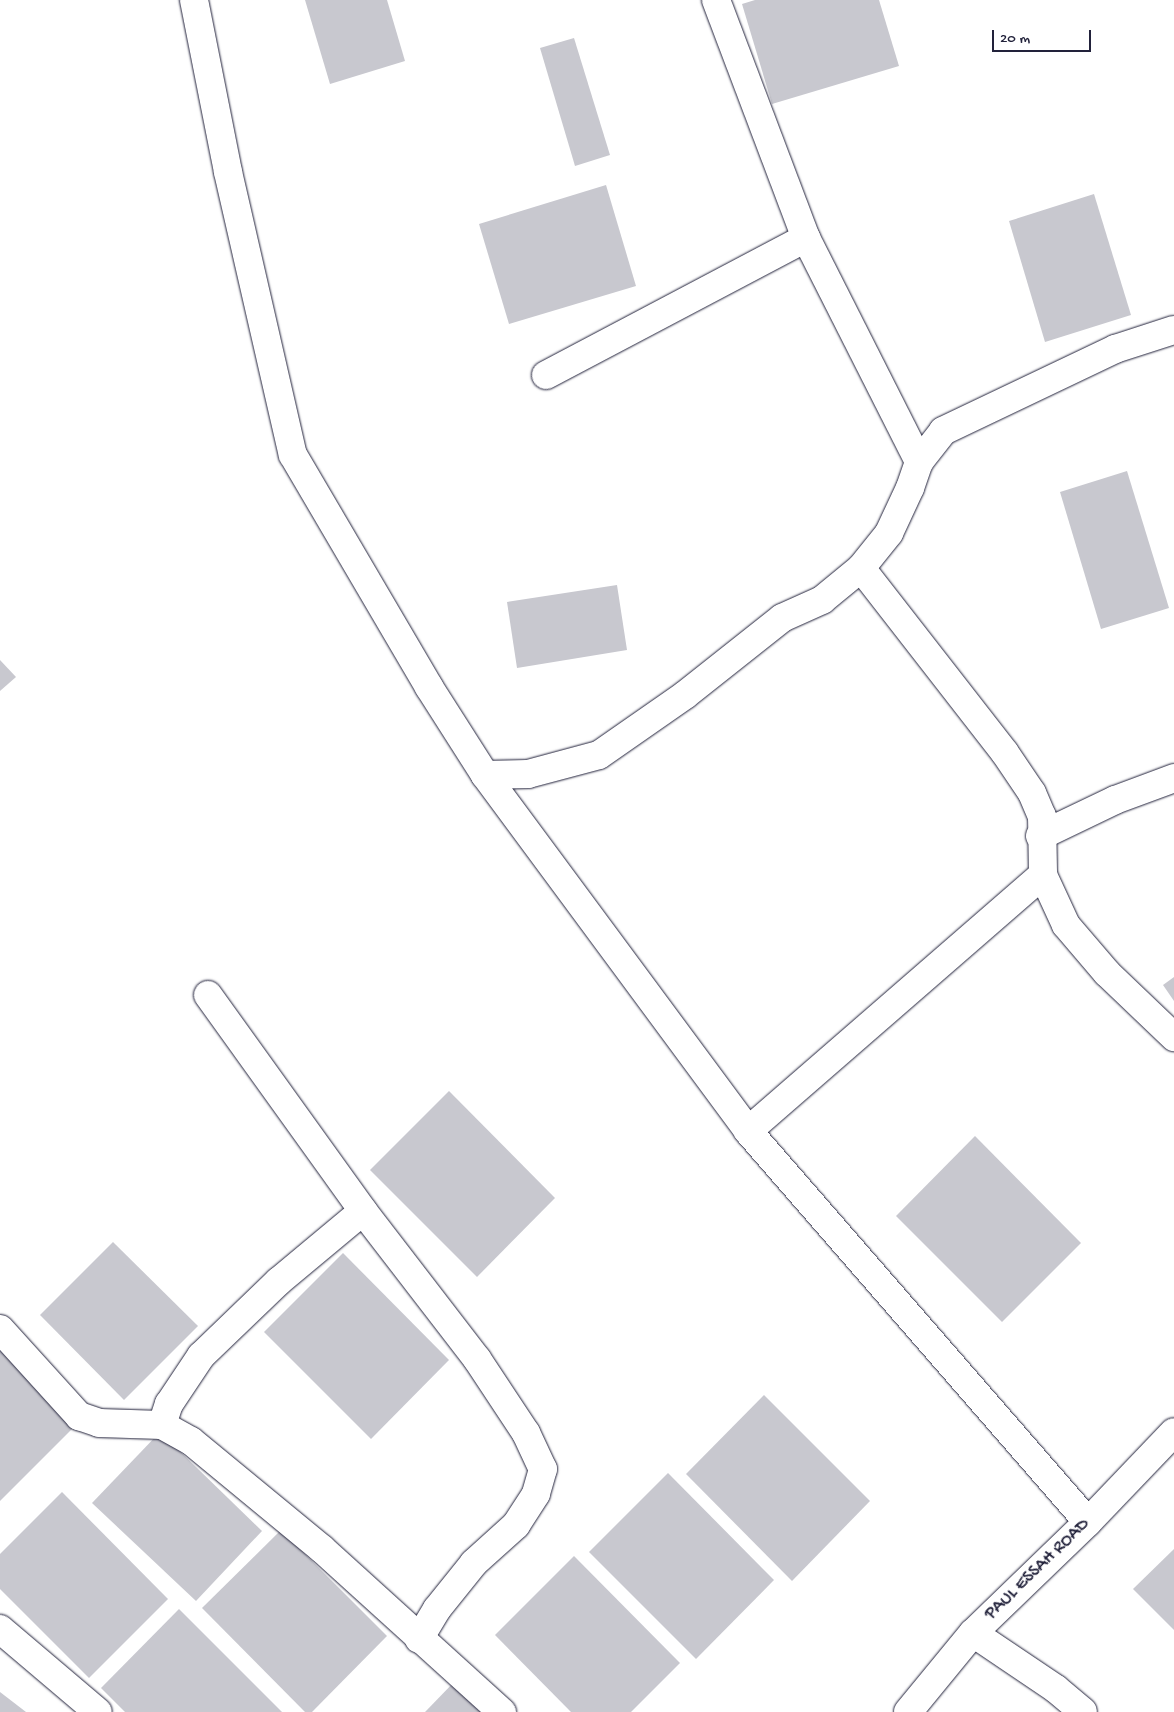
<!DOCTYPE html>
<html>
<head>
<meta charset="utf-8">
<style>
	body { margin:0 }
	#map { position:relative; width:1174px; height:1712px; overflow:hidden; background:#fff; font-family:"Gochi Hand",sans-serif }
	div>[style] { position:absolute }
	.building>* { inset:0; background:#c8c8cf }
	.roads { filter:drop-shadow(0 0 1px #22223b) drop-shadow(0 0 1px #22223b) }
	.minor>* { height:28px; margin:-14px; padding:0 14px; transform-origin:14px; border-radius:14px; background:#fff }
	span { translate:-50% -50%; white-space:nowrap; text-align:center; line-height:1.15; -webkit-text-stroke:5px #fff; paint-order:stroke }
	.street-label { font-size:18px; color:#22223b }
	.scale { position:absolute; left:992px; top:30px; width:99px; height:22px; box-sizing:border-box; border:2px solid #22223b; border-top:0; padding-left:6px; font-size:15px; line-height:18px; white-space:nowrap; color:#22223b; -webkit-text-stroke:4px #fff; paint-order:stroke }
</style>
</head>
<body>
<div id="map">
	<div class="building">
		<div style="clip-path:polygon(305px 0,387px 0,405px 61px,330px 84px)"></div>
		<div style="clip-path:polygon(755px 0,879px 0,899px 66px,772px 104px,742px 4px)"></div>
		<div style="clip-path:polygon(574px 38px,610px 155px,575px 166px,540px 48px)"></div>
		<div style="clip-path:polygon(606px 185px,636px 286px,509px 324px,479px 224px)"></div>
		<div style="clip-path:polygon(1094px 194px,1131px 315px,1045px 342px,1009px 221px)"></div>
		<div style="clip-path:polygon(1127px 471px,1169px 608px,1101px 629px,1060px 492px)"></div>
		<div style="clip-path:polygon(617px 585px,627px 650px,517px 668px,507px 602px)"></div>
		<div style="clip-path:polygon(0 660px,16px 677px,0 691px)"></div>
		<div style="clip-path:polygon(1174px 977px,1174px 1001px,1163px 985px)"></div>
		<div style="clip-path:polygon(449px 1091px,555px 1198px,477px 1277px,370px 1170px)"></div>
		<div style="clip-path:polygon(975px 1136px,1081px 1243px,1002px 1322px,896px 1216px)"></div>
		<div style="clip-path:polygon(113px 1242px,198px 1326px,124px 1400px,40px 1315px)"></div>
		<div style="clip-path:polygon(343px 1253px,449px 1360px,371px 1439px,264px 1332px)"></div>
		<div style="clip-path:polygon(0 1350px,75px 1426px,0 1501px)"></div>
		<div style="clip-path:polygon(764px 1395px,870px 1501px,792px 1581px,686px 1474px)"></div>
		<div style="clip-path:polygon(160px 1432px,262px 1531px,196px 1601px,92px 1503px)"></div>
		<div style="clip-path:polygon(668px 1473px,774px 1580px,696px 1659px,589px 1552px)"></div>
		<div style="clip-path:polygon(62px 1492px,168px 1599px,89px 1678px,0 1589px,0 1554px)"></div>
		<div style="clip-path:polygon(281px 1530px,387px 1636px,312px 1712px,305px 1712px,202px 1608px)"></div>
		<div style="clip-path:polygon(1174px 1549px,1174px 1630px,1133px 1589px)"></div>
		<div style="clip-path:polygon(574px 1556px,680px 1663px,631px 1712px,571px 1712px,495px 1635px)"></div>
		<div style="clip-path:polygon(179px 1609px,282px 1712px,125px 1712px,101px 1688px)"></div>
		<div style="clip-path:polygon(456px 1680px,488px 1712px,425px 1712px)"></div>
		<div style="clip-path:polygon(0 1692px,26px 1712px,0 1712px)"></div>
	</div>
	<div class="roads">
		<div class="minor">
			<div style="left:194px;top:0;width:175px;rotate:78.8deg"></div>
			<div style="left:228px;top:172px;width:290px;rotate:77.1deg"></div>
			<div style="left:293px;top:455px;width:269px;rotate:59.6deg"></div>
			<div style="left:429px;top:687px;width:104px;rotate:57.5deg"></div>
			<div style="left:485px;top:775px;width:443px;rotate:53.5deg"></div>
			<div style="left:748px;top:1131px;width:518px;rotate:48.99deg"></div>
			<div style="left:716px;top:0;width:254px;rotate:69.3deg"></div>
			<div style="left:806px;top:238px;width:251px;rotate:63.2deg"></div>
			<div style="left:546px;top:375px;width:294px;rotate:-27.8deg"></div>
			<div style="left:861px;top:568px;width:234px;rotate:52.1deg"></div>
			<div style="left:1005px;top:753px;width:48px;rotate:56deg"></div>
			<div style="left:1032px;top:793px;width:25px;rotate:67deg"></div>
			<div style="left:1042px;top:816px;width:59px;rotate:89deg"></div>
			<div style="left:1043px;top:875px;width:55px;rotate:65.3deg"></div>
			<div style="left:1066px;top:925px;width:63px;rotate:49.5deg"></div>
			<div style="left:1107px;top:973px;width:93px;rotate:43.7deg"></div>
			<div style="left:485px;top:775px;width:43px;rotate:-1.3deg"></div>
			<div style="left:528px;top:774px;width:73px;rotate:-15deg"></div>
			<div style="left:599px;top:755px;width:105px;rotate:-34.9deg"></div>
			<div style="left:685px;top:695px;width:124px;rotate:-38.4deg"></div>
			<div style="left:782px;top:618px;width:44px;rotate:-24.2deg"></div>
			<div style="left:822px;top:600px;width:50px;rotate:-39.4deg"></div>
			<div style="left:861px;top:568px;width:45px;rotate:-51.3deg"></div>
			<div style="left:889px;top:533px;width:50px;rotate:-65deg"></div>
			<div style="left:910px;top:488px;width:28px;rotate:-71deg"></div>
			<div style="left:919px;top:462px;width:39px;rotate:-52deg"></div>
			<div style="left:943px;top:431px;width:191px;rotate:-25.5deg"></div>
			<div style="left:1115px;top:349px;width:62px;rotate:-17.9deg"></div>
			<div style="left:1040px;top:836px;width:83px;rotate:-25.6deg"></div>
			<div style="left:1115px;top:800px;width:63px;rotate:-20.4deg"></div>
			<div style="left:208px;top:995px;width:266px;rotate:54.3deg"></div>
			<div style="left:363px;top:1211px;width:187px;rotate:52.4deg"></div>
			<div style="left:477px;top:1359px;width:89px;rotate:56.5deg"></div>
			<div style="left:526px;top:1433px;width:40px;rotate:65deg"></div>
			<div style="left:543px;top:1469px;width:26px;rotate:106deg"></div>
			<div style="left:536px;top:1494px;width:37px;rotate:123deg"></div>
			<div style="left:516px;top:1525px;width:57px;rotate:137.9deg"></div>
			<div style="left:474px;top:1563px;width:59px;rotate:128.8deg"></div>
			<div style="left:437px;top:1609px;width:35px;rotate:121deg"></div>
			<div style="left:748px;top:1131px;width:391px;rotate:-41deg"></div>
			<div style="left:0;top:1329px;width:118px;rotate:47.8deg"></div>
			<div style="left:79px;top:1416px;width:21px;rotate:19deg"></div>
			<div style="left:99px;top:1423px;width:63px;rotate:1.8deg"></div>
			<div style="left:162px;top:1425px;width:33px;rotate:29deg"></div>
			<div style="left:191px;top:1441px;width:170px;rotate:39.5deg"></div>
			<div style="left:322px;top:1549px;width:243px;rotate:42.2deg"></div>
			<div style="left:162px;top:1425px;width:22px;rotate:-72deg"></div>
			<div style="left:169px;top:1404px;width:58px;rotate:-56.3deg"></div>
			<div style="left:201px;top:1356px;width:108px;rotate:-43.9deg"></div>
			<div style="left:279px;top:1281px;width:109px;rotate:-39.8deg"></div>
			<div style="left:0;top:1629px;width:128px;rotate:40.3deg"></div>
			<div style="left:973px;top:1633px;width:100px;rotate:34deg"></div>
			<div style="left:1056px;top:1689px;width:35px;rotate:40deg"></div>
			<div style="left:908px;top:1712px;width:102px;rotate:-50.6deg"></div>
			<div style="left:973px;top:1633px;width:160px;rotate:-44deg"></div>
			<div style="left:1088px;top:1522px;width:124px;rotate:-46.3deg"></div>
		</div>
	</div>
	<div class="street-label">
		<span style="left:1038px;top:1570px;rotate:-44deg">PAUL ESSAH ROAD</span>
	</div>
	<div class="scale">20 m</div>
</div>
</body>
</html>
